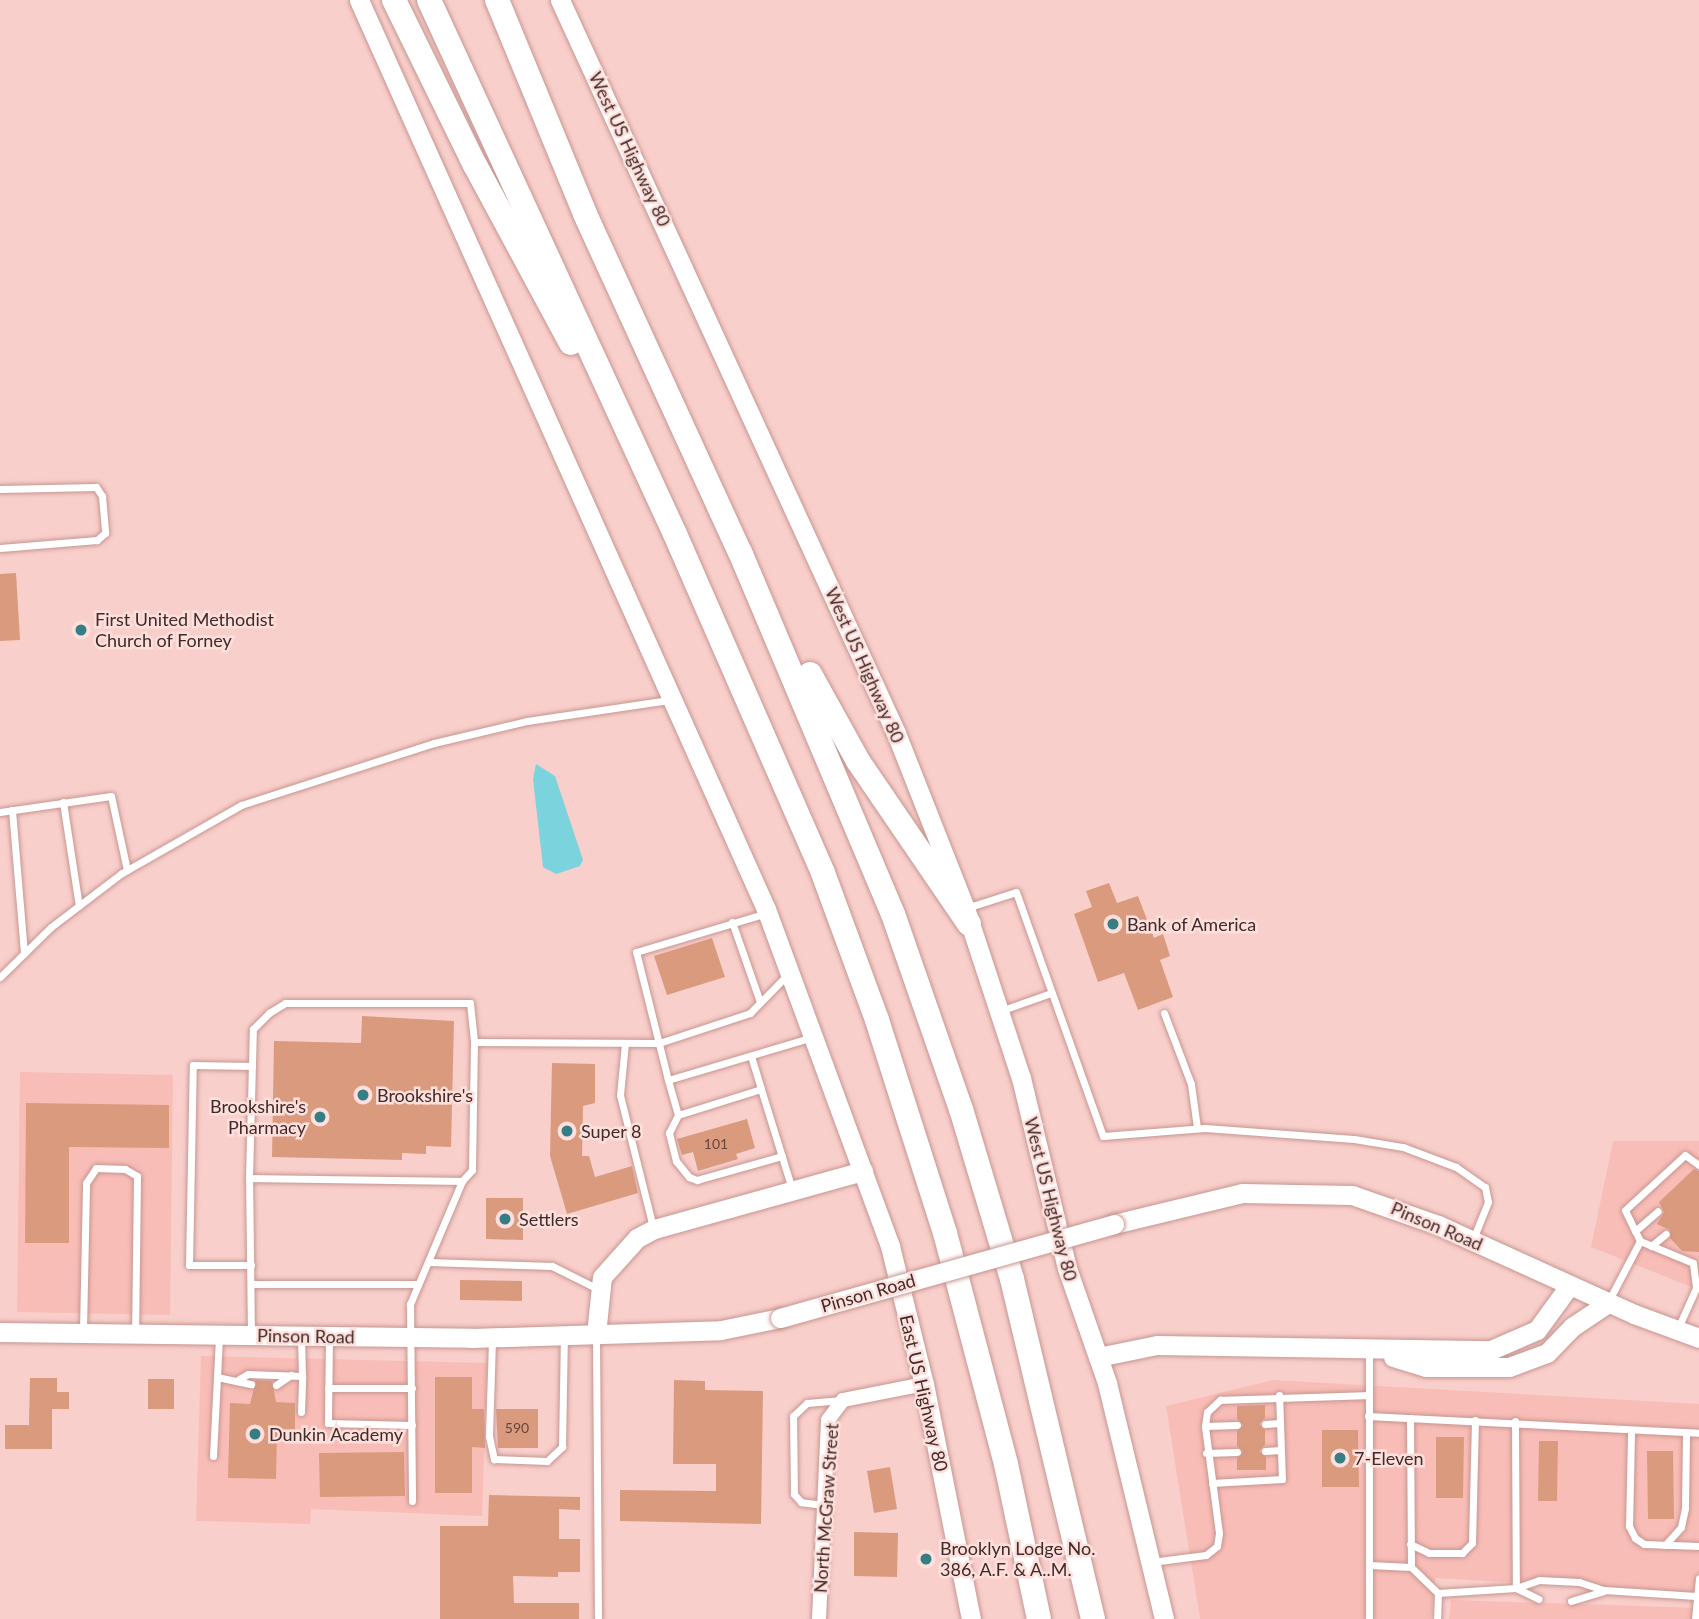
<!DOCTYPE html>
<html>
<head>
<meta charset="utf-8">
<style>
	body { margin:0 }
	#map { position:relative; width:1699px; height:1619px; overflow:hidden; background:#f9cfcb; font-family:Lato,sans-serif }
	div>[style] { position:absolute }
	.built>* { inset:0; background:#f9bdb7 }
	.water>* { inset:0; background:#7ad3dd }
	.building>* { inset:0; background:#da9a7e }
	.roads { filter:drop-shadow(0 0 2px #c79691) drop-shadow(0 0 2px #c79691) }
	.lane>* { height:7px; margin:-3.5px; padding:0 3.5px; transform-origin:3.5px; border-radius:3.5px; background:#fff }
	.street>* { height:14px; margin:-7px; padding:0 7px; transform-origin:7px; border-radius:7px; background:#fff }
	.secondary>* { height:19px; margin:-9.5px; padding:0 9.5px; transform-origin:9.5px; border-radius:9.5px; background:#fff }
	.highway>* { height:24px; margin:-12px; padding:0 12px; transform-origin:12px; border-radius:12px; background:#fff }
	.bridges { filter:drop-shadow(0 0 2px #c79691) drop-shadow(0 0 2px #c79691) }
	.secondary-bridge>* { height:19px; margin:-9.5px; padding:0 9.5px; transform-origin:9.5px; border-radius:9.5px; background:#fff }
	.dots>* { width:19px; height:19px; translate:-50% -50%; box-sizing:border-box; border:4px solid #ffdfdc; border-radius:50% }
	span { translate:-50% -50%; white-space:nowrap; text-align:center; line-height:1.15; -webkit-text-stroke:5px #ffdfdc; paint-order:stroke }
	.number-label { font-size:14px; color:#66473e }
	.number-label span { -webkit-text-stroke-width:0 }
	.street-label { font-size:18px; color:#3f2b29 }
	.poi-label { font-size:18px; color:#3f2b29 }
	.left { translate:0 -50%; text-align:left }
	.right { translate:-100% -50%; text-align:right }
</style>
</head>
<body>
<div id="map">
	<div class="built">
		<div style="clip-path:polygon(20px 1072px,173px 1075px,170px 1315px,17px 1312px)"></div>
		<div style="clip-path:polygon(1613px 1141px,1699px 1141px,1699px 1290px,1591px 1247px)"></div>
		<div style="clip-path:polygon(201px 1356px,487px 1363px,482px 1516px,311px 1509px,310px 1524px,196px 1521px)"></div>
		<div style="clip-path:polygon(1273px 1380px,1699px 1404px,1699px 1593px,1435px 1578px,1431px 1619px,1200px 1619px,1166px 1406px)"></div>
		<div style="clip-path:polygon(1451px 1600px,1699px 1608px,1699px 1619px,1449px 1619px)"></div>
	</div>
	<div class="water">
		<div style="clip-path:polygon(536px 764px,555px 776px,583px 860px,580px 866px,556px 874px,543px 867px,533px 779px)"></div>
	</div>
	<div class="building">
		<div style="clip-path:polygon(16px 573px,20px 640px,0 641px,0 574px)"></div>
		<div style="clip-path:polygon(1109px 883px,1117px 903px,1138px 896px,1154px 938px,1163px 934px,1170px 956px,1160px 960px,1173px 997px,1138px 1010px,1124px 973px,1098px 982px,1074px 914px,1092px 907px,1086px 891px)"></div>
		<div style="clip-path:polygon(712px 938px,725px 977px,667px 995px,654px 956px)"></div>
		<div style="clip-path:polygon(362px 1016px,454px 1021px,451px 1147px,426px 1146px,426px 1154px,402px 1153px,402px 1160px,272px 1157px,274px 1041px,361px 1043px)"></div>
		<div style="clip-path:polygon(552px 1063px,595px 1064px,595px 1103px,583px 1106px,582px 1156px,589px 1156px,595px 1177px,632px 1166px,638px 1193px,567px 1214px,550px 1156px)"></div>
		<div style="clip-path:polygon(26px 1103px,169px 1105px,169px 1148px,69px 1147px,69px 1243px,25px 1243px)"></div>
		<div style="clip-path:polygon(747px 1119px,755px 1148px,736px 1154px,738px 1159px,698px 1171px,693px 1152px,682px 1155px,677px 1139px)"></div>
		<div style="clip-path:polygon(1694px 1169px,1699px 1171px,1699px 1252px,1682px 1251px,1670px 1238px,1670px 1230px,1657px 1224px,1664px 1212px,1659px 1202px)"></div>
		<div style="clip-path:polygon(486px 1198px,523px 1198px,523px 1240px,486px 1239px)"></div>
		<div style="clip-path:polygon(460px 1280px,522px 1281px,522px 1301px,460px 1300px)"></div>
		<div style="clip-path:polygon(435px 1377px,472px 1377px,472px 1409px,484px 1409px,485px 1448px,472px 1447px,472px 1493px,435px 1493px)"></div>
		<div style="clip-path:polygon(30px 1378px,57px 1378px,57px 1392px,69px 1392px,69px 1409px,52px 1409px,52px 1449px,5px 1449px,5px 1425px,29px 1425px)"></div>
		<div style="clip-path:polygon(148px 1379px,174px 1379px,174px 1409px,148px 1409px)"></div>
		<div style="clip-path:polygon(256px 1380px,272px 1381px,276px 1402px,295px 1403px,295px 1436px,277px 1436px,276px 1479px,228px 1478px,230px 1403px,250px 1404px)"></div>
		<div style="clip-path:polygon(674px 1380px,705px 1381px,705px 1390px,763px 1391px,761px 1524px,620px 1521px,620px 1490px,716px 1491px,716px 1464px,673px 1464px)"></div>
		<div style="clip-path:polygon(1265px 1405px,1265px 1418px,1259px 1424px,1265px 1430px,1265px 1445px,1259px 1451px,1266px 1457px,1266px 1470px,1237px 1470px,1237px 1458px,1243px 1452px,1237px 1446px,1237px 1431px,1243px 1425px,1237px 1419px,1237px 1406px)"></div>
		<div style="clip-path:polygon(496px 1409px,538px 1409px,538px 1448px,498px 1448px)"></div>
		<div style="clip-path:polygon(1322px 1430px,1358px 1430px,1359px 1487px,1322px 1487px)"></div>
		<div style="clip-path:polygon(1436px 1437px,1464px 1437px,1463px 1498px,1436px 1498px)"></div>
		<div style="clip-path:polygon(1539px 1441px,1558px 1441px,1557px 1501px,1538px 1501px)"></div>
		<div style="clip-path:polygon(1647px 1451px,1673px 1451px,1674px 1519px,1648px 1519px)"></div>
		<div style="clip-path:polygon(404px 1452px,405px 1496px,320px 1497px,319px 1453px)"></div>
		<div style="clip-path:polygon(890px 1467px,897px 1509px,874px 1513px,867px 1471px)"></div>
		<div style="clip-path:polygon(489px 1495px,580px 1497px,580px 1510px,559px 1509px,559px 1539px,580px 1539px,580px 1572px,558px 1572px,558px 1577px,513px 1576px,514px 1603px,579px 1603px,579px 1619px,440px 1619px,440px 1526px,488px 1526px)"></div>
		<div style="clip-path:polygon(854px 1532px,898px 1533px,897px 1577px,854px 1576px)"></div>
	</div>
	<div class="roads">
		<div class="lane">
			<div style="left:0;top:489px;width:96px;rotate:-1.2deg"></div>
			<div style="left:96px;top:487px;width:11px;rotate:56deg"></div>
			<div style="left:102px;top:496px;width:37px;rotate:85deg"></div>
			<div style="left:105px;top:533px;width:11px;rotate:139deg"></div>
			<div style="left:97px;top:540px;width:97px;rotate:175.3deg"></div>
			<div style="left:63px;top:802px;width:105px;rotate:81.3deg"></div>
			<div style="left:12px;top:810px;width:144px;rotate:85.2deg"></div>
			<div style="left:0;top:812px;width:112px;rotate:-8.2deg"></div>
			<div style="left:111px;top:796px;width:76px;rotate:77.8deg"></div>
			<div style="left:966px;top:908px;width:52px;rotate:-17.7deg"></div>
			<div style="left:1016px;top:892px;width:259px;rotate:70.4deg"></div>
			<div style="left:1103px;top:1136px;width:102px;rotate:-4.5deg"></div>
			<div style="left:1205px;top:1128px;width:149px;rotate:4.2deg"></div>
			<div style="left:1354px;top:1139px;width:50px;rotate:9.3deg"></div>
			<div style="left:1403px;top:1147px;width:57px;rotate:20.7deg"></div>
			<div style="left:1456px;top:1167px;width:35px;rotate:35deg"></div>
			<div style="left:1485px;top:1187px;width:15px;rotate:79deg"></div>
			<div style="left:1488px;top:1202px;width:40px;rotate:112deg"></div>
			<div style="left:732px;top:922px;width:85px;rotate:70.7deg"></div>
			<div style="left:0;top:977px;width:71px;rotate:-44.4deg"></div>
			<div style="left:51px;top:927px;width:89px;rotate:-37.3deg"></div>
			<div style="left:122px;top:873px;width:137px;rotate:-29.7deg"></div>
			<div style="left:241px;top:805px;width:203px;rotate:-17.8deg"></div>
			<div style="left:434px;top:743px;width:96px;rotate:-13.3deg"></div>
			<div style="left:527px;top:721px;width:145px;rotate:-8.4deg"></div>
			<div style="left:1000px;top:1011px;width:54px;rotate:-19.4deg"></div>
			<div style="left:1164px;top:1013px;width:76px;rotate:69.2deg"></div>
			<div style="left:1191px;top:1084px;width:44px;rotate:82.2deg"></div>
			<div style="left:474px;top:1042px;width:185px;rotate:0.3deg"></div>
			<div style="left:659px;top:1043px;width:96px;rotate:-18.2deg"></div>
			<div style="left:750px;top:1013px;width:54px;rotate:-45.7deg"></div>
			<div style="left:625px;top:1043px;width:52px;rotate:95.5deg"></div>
			<div style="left:620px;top:1095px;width:136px;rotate:76deg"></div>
			<div style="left:751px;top:1056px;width:34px;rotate:73deg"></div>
			<div style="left:761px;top:1089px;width:87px;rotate:162.6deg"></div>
			<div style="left:678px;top:1115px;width:36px;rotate:-106deg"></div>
			<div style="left:668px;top:1080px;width:148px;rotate:-16.5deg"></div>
			<div style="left:668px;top:1080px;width:132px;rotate:-104deg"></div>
			<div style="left:636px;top:952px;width:137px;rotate:-16.6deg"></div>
			<div style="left:761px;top:1089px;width:105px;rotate:72.8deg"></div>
			<div style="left:678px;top:1115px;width:20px;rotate:117deg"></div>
			<div style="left:669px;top:1133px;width:29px;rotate:76deg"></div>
			<div style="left:676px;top:1161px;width:21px;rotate:51deg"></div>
			<div style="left:689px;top:1177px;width:9px;rotate:21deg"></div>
			<div style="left:697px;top:1180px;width:88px;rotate:-15.8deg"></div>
			<div style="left:249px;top:1178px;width:149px;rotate:-88.5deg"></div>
			<div style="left:253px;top:1029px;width:23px;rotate:-45deg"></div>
			<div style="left:269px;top:1013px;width:19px;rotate:-32deg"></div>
			<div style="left:285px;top:1003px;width:185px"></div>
			<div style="left:470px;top:1003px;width:39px;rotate:84deg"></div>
			<div style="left:474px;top:1042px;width:128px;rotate:90.9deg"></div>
			<div style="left:472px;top:1170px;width:15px;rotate:132deg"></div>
			<div style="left:1635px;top:1231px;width:30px;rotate:-41deg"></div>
			<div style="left:1640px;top:1241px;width:34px;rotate:-116deg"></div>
			<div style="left:1625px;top:1210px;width:81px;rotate:-42.5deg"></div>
			<div style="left:1685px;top:1155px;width:17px;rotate:36deg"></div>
			<div style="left:1651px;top:1246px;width:19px;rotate:-39deg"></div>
			<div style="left:428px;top:1262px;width:124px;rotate:1.8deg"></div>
			<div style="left:552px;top:1266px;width:54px;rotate:26.6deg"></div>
			<div style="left:251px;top:1265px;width:62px;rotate:180deg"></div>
			<div style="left:189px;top:1265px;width:200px;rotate:-88.9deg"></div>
			<div style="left:193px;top:1065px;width:59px;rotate:1deg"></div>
			<div style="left:251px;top:1284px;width:167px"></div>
			<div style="left:1608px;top:1302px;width:69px;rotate:-62.3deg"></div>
			<div style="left:1640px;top:1241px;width:57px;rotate:22.5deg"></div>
			<div style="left:1693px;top:1263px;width:25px;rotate:83deg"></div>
			<div style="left:1696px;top:1288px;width:44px;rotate:114.2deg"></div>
			<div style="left:83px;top:1330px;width:147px;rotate:-88.8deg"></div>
			<div style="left:86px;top:1183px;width:18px;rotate:-56deg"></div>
			<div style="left:96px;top:1168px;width:29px;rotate:2deg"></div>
			<div style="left:125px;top:1169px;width:14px;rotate:30deg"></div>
			<div style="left:137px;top:1176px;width:157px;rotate:90.7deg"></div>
			<div style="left:251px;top:1335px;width:157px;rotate:-90.7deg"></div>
			<div style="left:249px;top:1178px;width:213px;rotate:0.8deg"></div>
			<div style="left:462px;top:1181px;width:134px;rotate:112.9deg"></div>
			<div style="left:410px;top:1304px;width:197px;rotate:89.4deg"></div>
			<div style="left:596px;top:1335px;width:284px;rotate:89.6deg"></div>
			<div style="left:329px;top:1337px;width:86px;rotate:90.7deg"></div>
			<div style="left:328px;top:1423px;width:84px;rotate:1.4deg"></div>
			<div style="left:492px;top:1340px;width:96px;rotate:91.8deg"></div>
			<div style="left:489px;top:1436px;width:24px;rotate:78deg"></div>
			<div style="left:494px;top:1459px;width:53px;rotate:2.2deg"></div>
			<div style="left:547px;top:1461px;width:21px;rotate:-43deg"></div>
			<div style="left:562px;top:1447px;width:111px;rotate:-89deg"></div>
			<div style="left:1369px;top:1350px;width:215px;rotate:90deg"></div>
			<div style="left:1369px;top:1565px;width:42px;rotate:2.7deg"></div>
			<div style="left:1411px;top:1567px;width:37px;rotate:44deg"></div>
			<div style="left:1438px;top:1593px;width:26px;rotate:92deg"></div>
			<div style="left:217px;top:1377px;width:35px;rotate:12deg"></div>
			<div style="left:239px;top:1379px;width:10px;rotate:-29deg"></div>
			<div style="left:248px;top:1374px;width:54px;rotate:2.1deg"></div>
			<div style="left:302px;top:1376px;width:40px;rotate:-91.4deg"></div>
			<div style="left:276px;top:1385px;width:18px;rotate:-34deg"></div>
			<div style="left:328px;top:1388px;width:84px"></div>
			<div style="left:301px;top:1412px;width:36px;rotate:-88deg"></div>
			<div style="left:1368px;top:1416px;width:331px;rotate:2.9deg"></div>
			<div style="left:1410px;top:1418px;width:149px;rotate:89.6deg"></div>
			<div style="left:1515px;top:1421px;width:167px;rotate:89.7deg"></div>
			<div style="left:1516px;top:1588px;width:25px;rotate:26deg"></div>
			<div style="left:1265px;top:1424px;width:15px;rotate:-4deg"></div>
			<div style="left:1205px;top:1426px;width:32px;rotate:-2deg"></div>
			<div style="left:1631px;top:1433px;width:93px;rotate:91.2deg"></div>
			<div style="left:1629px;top:1526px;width:13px;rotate:63deg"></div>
			<div style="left:1635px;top:1538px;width:11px;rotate:34deg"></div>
			<div style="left:1644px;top:1544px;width:55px;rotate:2.1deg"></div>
			<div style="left:1265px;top:1451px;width:16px;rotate:-4deg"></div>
			<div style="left:1206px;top:1453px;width:31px;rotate:-2deg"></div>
			<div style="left:213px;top:1456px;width:120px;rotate:-87.1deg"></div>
			<div style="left:1212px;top:1483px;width:70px;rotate:-3.3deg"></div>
			<div style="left:1282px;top:1479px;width:84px;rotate:-92deg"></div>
			<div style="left:824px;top:1505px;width:23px;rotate:-173deg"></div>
			<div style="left:801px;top:1502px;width:11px;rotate:-131deg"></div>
			<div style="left:794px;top:1494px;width:78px;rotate:-90.7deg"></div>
			<div style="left:793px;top:1416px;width:19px;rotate:-43deg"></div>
			<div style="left:807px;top:1403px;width:35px;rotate:-5deg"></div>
			<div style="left:1410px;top:1544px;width:21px;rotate:25deg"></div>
			<div style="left:1429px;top:1553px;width:33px"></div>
			<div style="left:1462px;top:1553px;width:14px;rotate:-45deg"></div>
			<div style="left:1472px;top:1543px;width:123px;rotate:-88.6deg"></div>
			<div style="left:1665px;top:1545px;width:24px;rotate:-48deg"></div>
			<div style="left:1681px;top:1527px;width:19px;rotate:-78deg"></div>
			<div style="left:1685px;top:1508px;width:76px;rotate:-89.2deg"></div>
			<div style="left:1151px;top:1562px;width:55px;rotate:-7.3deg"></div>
			<div style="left:1206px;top:1555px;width:14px;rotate:-39deg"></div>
			<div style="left:1217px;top:1546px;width:13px;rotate:-81deg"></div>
			<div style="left:1219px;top:1533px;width:108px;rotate:-97.5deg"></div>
			<div style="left:1205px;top:1426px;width:14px;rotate:-82deg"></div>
			<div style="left:1207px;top:1412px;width:18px;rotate:-43deg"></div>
			<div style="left:1220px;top:1400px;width:148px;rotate:-1.9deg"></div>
			<div style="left:1369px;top:1565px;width:54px;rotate:90deg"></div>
			<div style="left:1438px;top:1593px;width:78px;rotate:-3.7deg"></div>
			<div style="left:1516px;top:1588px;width:24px;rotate:-19deg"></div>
			<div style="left:1539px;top:1580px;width:40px;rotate:2.9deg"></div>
			<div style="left:1579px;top:1582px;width:26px;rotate:18deg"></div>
			<div style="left:1604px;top:1590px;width:92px;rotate:3.7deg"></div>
			<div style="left:1571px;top:1601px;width:34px;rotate:-17deg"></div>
			<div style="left:1695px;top:1619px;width:41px;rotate:-84.4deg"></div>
		</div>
		<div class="street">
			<div style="left:819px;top:1619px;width:199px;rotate:-87.4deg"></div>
			<div style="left:828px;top:1420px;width:25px;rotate:-53deg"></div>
			<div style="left:843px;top:1400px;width:83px;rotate:-11.2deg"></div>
		</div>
		<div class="secondary">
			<div style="left:359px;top:0;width:996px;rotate:65.88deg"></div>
			<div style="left:766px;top:909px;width:359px;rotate:69.8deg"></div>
			<div style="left:890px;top:1246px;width:142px;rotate:76.2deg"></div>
			<div style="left:924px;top:1384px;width:240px;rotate:78.7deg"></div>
			<div style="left:560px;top:0;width:806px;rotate:65.37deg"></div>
			<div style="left:896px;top:733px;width:188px;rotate:68.5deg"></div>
			<div style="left:965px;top:908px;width:179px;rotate:71.8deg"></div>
			<div style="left:1021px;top:1078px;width:195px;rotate:76.4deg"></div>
			<div style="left:1067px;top:1268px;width:122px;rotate:70.8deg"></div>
			<div style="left:1107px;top:1383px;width:243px;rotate:76.4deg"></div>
			<div style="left:1114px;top:1224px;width:132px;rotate:-13.6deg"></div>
			<div style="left:1242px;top:1193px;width:110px;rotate:1deg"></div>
			<div style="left:1352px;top:1195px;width:91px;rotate:19.2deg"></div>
			<div style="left:1438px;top:1225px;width:215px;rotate:24.4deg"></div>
			<div style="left:1634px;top:1314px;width:69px;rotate:20.3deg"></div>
			<div style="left:0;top:1332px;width:472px;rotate:0.7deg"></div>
			<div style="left:472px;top:1338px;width:249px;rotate:-1.8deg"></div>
			<div style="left:721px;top:1330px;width:60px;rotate:-11.5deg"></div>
			<div style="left:596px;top:1334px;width:57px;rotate:-84deg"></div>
			<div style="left:602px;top:1277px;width:52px;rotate:-48.1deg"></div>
			<div style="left:637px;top:1238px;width:19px;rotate:-28deg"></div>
			<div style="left:654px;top:1229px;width:217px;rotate:-15.5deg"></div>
			<div style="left:1098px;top:1357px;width:60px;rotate:-11.5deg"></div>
			<div style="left:1157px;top:1345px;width:334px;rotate:0.9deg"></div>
			<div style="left:1491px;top:1350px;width:50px;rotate:-23.5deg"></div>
			<div style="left:1537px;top:1330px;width:54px;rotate:-54deg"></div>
			<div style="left:1393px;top:1357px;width:34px;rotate:17deg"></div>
			<div style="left:1426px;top:1367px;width:83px"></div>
			<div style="left:1509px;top:1367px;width:40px;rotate:-20.2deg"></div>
			<div style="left:1547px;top:1353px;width:36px;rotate:-46deg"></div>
			<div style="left:1572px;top:1327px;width:43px;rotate:-33.7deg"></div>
		</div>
		<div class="highway">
			<div style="left:394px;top:0;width:184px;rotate:63.9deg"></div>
			<div style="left:475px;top:165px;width:202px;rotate:61.7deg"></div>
			<div style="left:429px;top:0;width:588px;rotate:65.27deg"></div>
			<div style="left:675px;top:534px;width:370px;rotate:66.4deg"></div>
			<div style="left:823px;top:873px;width:157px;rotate:69.8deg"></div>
			<div style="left:877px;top:1020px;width:224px;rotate:72.3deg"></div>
			<div style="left:945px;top:1233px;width:239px;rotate:75.2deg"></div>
			<div style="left:1006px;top:1464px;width:158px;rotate:78deg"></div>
			<div style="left:497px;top:0;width:231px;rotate:67.6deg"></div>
			<div style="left:585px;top:214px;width:372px;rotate:65.4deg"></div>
			<div style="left:740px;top:552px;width:393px;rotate:67.1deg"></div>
			<div style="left:893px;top:914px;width:207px;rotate:70.8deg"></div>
			<div style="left:961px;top:1109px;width:177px;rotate:73.3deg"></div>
			<div style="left:1012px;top:1279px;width:350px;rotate:76.6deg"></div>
			<div style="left:810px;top:674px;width:99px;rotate:61.1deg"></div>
			<div style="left:858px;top:761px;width:197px;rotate:55.7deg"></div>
		</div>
	</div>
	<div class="bridges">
		<div class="secondary-bridge">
			<div style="left:780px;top:1318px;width:347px;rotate:-15.7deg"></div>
		</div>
	</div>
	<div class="dots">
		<div style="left:81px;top:630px;background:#367e86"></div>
		<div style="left:1113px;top:924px;background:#367e86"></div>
		<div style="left:363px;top:1095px;background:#367e86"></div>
		<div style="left:320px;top:1117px;background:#367e86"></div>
		<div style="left:567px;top:1131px;background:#367e86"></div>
		<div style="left:505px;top:1219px;background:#367e86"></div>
		<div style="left:255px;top:1434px;background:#367e86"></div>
		<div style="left:1340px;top:1458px;background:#367e86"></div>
		<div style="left:926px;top:1559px;background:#367e86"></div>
	</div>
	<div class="number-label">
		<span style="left:716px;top:1144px">101</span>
		<span style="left:517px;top:1428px">590</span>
	</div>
	<div class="street-label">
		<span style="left:630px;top:149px;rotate:65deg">West US Highway 80</span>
		<span style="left:865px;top:665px;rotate:66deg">West US Highway 80</span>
		<span style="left:1051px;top:1199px;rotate:76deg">West US Highway 80</span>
		<span style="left:1437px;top:1226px;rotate:23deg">Pinson Road</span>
		<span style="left:868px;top:1293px;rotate:-16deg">Pinson Road</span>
		<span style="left:306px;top:1336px;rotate:1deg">Pinson Road</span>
		<span style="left:924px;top:1393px;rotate:77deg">East US Highway 80</span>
		<span style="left:826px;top:1508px;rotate:-86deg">North McGraw Street</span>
	</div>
	<div class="poi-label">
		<span class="left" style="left:95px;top:630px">First United Methodist<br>Church of Forney</span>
		<span class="left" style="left:1127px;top:924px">Bank of America</span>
		<span class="left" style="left:377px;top:1095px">Brookshire's</span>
		<span class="right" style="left:306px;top:1117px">Brookshire's<br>Pharmacy</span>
		<span class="left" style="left:581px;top:1131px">Super 8</span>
		<span class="left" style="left:519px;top:1219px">Settlers</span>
		<span class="left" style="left:269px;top:1434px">Dunkin Academy</span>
		<span class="left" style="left:1354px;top:1458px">7-Eleven</span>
		<span class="left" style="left:940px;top:1559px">Brooklyn Lodge No.<br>386, A.F. &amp; A..M.</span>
	</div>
</div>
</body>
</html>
